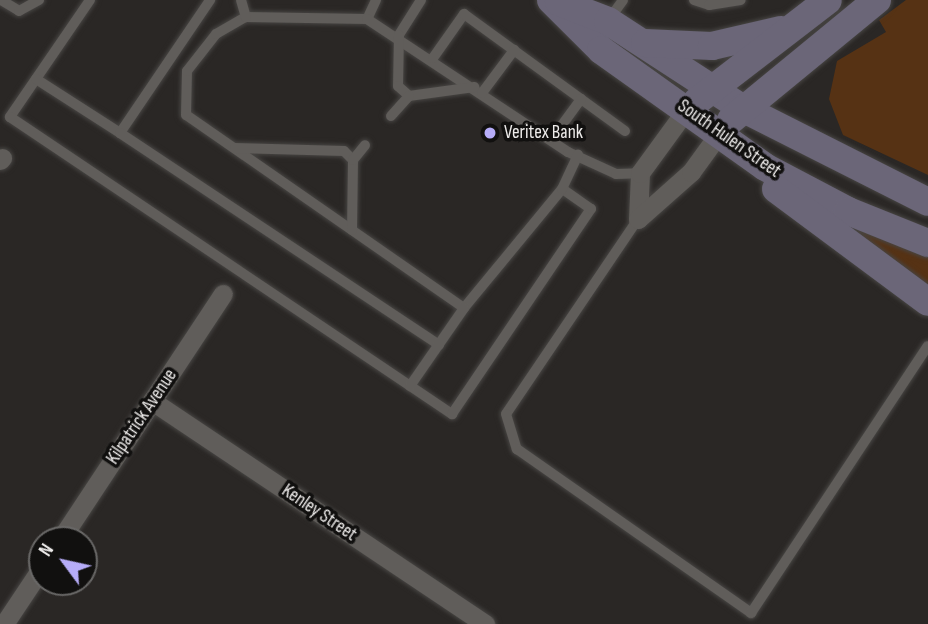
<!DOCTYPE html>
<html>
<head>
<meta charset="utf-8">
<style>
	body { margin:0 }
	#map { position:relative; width:928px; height:624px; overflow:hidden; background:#2a2725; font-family:"Sofia Sans Condensed",sans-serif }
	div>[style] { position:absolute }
	.green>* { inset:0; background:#563214 }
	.roads { filter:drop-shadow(0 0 2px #474543) drop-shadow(0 0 2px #474543) }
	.lane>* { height:10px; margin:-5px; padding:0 5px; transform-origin:5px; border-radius:5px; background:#605d5a }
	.street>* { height:19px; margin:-9.5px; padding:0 9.5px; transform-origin:9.5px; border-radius:9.5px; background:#605d5a }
	.secondary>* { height:28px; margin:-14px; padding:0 14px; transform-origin:14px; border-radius:14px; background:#6b6678 }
	.dots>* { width:19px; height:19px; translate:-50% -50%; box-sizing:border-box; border:4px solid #11100f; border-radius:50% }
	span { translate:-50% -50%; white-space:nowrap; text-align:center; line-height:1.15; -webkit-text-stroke:7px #11100f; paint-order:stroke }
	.poi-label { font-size:19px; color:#eeeceb }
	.left { translate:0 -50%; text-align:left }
	.street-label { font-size:19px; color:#eeeceb }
	.north { position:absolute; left:28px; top:526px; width:70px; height:70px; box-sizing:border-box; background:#11100f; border:2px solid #696867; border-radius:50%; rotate:303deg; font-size:19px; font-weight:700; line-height:28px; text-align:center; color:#eeeceb }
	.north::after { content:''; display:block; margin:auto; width:24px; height:32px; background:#b6acf8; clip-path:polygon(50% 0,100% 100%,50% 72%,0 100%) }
</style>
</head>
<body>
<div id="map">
	<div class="green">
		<div style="clip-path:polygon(906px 0,928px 0,928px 175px,843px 135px,829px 99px,837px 61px,886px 32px,879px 20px)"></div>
		<div style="clip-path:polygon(859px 230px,928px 257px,928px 293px,853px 237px)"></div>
	</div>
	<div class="roads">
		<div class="lane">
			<div style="left:1px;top:0;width:21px;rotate:31deg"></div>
			<div style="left:19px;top:11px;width:23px;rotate:-29deg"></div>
			<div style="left:90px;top:0;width:142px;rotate:124.4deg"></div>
			<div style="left:10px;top:117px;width:533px;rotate:33.9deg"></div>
			<div style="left:452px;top:414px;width:248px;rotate:-55.9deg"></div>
			<div style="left:591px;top:209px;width:35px;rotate:-145deg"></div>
			<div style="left:562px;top:189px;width:154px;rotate:129.5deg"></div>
			<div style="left:464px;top:308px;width:338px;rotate:-145.2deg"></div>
			<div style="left:186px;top:115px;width:44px;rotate:-88.7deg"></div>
			<div style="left:187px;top:71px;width:47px;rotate:-51.9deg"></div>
			<div style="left:216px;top:34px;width:34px;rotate:-30deg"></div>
			<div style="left:246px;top:17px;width:121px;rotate:0.9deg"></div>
			<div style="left:241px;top:0;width:18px;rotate:74deg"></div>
			<div style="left:376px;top:0;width:21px;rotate:115deg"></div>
			<div style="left:367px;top:19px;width:241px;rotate:33.5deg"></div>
			<div style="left:568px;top:152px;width:53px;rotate:24.6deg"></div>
			<div style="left:616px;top:174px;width:24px;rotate:-2deg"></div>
			<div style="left:421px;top:0;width:41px;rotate:122.2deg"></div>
			<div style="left:399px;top:35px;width:51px;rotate:91.1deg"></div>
			<div style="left:398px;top:86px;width:15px;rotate:42deg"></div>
			<div style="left:409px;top:96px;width:66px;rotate:-7.9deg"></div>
			<div style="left:694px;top:0;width:16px;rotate:18deg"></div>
			<div style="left:709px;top:5px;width:32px;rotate:-9deg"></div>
			<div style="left:610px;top:18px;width:22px;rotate:-54deg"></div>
			<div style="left:433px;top:58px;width:54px;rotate:-54.8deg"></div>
			<div style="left:464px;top:14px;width:199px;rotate:36deg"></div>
			<div style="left:36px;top:79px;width:100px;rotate:32.7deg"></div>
			<div style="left:120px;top:133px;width:161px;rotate:-55.9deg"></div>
			<div style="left:482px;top:93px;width:54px;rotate:-53.3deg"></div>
			<div style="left:391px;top:116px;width:27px;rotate:-48deg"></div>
			<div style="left:120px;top:133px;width:383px;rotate:33.6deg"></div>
			<div style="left:551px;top:140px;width:51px;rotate:-53.8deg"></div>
			<div style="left:235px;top:148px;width:109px;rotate:1.6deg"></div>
			<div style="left:344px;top:151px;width:13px;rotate:45deg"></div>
			<div style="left:353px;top:160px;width:70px;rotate:90.8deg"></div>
			<div style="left:353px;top:160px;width:19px;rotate:-51deg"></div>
			<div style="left:562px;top:189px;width:38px;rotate:-65deg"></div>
			<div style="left:638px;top:219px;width:235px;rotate:124.1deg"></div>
			<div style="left:506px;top:414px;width:37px;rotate:73deg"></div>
			<div style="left:517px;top:449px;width:286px;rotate:35deg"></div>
			<div style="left:751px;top:613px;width:320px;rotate:-56.5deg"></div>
			<div style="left:410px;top:386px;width:95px;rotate:-55.3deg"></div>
		</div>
		<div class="street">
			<div style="left:0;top:160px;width:3px;rotate:-45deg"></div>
			<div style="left:638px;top:219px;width:46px;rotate:-87.5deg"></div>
			<div style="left:640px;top:173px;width:78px;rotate:-53.9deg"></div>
			<div style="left:638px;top:219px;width:71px;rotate:-41.6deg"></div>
			<div style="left:691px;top:172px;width:49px;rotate:-54.1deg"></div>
			<div style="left:152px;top:401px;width:401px;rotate:33.8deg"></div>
			<div style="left:60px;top:540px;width:295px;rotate:-56.5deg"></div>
			<div style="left:4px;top:624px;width:69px;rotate:-56.3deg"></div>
		</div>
		<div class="secondary">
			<div style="left:551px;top:0;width:71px;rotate:45deg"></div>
			<div style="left:601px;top:50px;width:201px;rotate:35.5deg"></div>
			<div style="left:765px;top:167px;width:94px;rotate:27.9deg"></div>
			<div style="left:848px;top:211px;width:86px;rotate:21.8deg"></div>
			<div style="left:559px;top:2px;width:53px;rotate:21.2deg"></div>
			<div style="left:608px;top:21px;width:160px;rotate:33deg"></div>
			<div style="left:742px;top:108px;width:208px;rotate:26.8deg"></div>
			<div style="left:645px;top:43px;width:67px;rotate:2.6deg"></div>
			<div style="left:712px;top:46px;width:71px;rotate:-13.1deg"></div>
			<div style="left:697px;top:101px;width:165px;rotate:-37.6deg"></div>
			<div style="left:731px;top:120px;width:189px;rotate:-39.4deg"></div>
			<div style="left:776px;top:189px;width:189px;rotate:36.6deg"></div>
		</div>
	</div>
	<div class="dots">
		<div style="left:490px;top:133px;background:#b6acf8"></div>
	</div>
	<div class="poi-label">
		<span class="left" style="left:504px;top:133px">Veritex Bank</span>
	</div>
	<div class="street-label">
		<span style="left:729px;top:139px;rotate:35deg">South Hulen Street</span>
		<span style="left:142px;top:417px;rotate:-56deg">Kilpatrick Avenue</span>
		<span style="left:319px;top:513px;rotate:34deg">Kenley Street</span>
	</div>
	<div class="north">N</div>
</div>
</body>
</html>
